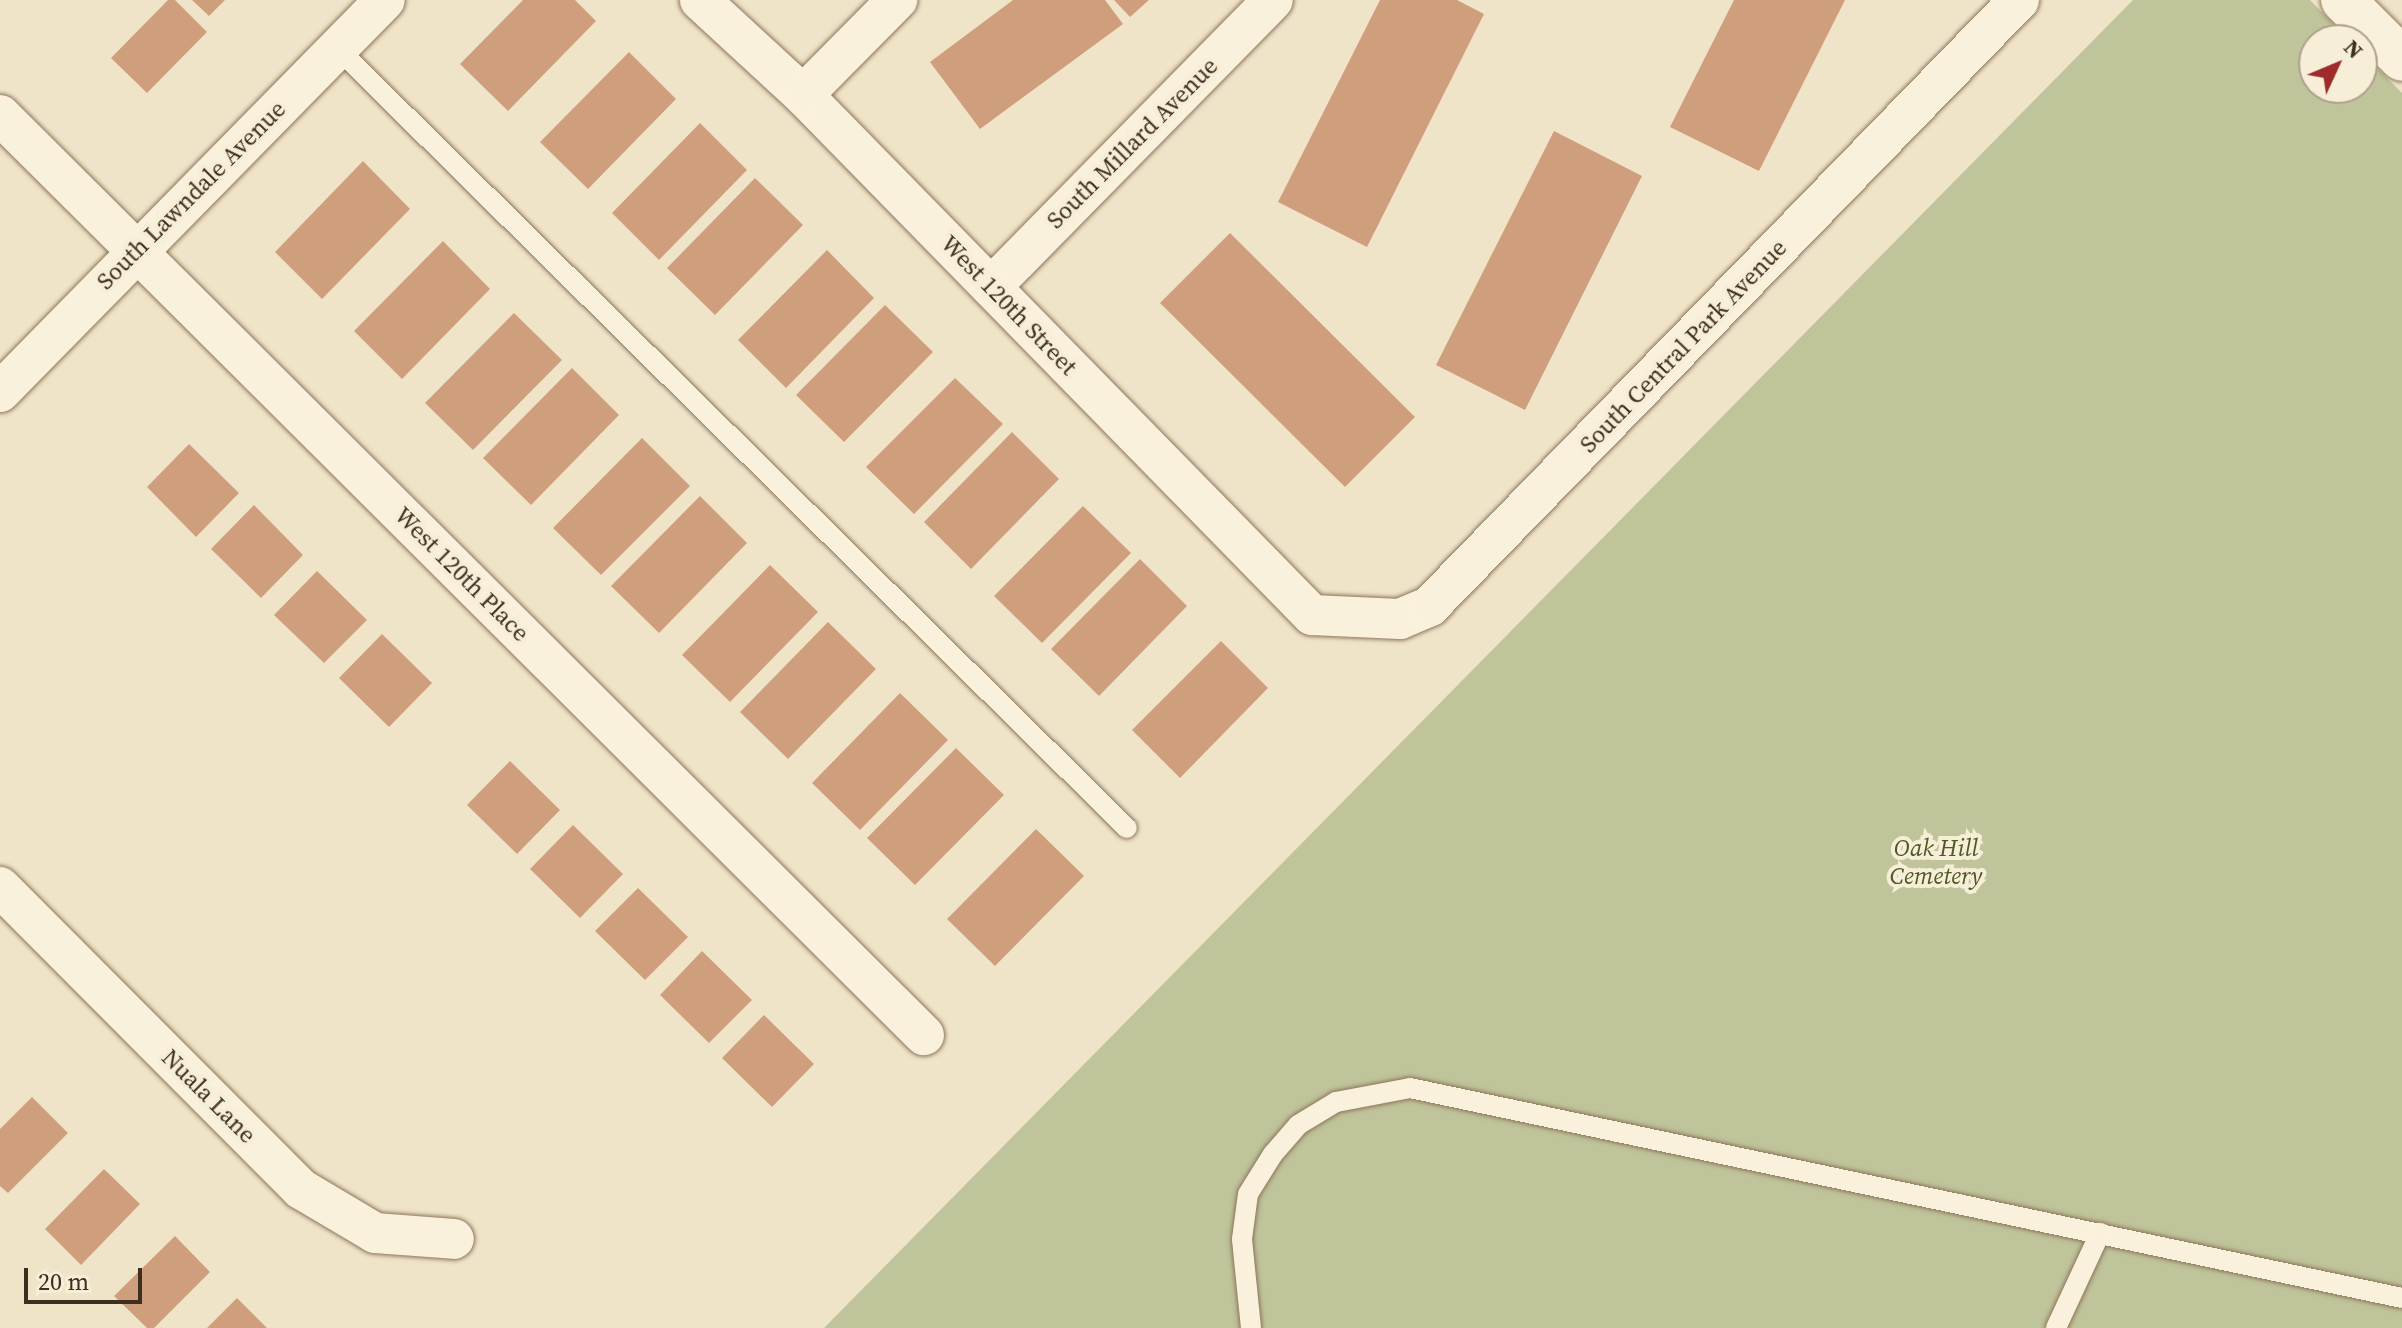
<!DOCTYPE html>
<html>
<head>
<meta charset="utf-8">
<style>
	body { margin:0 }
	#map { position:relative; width:2402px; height:1328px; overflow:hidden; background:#f0e4c8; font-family:"Source Serif 4",serif }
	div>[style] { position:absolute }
	.cemetery>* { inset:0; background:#bfc49a }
	.building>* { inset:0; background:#cf9f7d }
	.roads { filter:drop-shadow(0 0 2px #8d765c) drop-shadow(0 0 2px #8d765c) }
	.service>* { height:20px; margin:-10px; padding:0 10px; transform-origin:10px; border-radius:10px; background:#faf1dc }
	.minor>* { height:40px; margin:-20px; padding:0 20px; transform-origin:20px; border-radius:20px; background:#faf1dc }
	.tertiary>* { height:44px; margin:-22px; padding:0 22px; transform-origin:22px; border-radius:22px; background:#faf1dc }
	span { translate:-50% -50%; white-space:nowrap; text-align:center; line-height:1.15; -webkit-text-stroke:8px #f7eed8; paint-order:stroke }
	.street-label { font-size:24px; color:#3d2e20 }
	.park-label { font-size:24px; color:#4d5a26; font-style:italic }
	.north { position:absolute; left:2298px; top:24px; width:80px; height:80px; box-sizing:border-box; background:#f7eed8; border:2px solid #ada18e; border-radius:50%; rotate:46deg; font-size:22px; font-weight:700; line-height:32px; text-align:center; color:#3d2e20 }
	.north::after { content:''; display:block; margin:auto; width:28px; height:36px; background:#9e2a2b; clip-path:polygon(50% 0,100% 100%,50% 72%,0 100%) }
	.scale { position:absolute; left:24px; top:1268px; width:118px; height:36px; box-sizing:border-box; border:4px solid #3d2e20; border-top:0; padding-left:10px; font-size:24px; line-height:28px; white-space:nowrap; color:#3d2e20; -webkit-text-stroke:6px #f7eed8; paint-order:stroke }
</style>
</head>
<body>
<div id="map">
	<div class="cemetery">
		<div style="clip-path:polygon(2133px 0,2310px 0,2349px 40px,2314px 40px,2314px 88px,2362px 88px,2362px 53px,2402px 93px,2402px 1328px,824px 1328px)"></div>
	</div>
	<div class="building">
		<div style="clip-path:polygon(168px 0,175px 0,207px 32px,147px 93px,111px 58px)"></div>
		<div style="clip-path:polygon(192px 0,225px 0,209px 16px)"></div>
		<div style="clip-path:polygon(523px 0,575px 0,596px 21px,508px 111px,460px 64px)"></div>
		<div style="clip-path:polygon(1013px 0,1105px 0,1123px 24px,980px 129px,930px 62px)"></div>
		<div style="clip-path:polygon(1114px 0,1149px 0,1130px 17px)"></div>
		<div style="clip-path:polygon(1380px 0,1457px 0,1484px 14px,1367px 247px,1278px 202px)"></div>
		<div style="clip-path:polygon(1734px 0,1845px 0,1759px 171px,1670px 127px)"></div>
		<div style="clip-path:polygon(629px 52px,676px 99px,588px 189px,540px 142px)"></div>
		<div style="clip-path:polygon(700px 123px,747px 170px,659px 260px,612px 213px)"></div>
		<div style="clip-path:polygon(1554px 131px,1642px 176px,1525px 410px,1436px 365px)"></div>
		<div style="clip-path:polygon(363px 161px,410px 209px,322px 299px,275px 252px)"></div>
		<div style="clip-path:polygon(755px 178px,803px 225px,715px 315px,667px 268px)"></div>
		<div style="clip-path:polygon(1230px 233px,1415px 417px,1345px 487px,1160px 303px)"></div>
		<div style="clip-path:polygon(443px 241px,490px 289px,402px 379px,354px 331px)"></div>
		<div style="clip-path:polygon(827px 250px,874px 298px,786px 388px,738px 340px)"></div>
		<div style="clip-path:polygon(885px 305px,933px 352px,844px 442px,796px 395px)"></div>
		<div style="clip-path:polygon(514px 313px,562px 360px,473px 450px,425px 403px)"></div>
		<div style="clip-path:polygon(572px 368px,619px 415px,531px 505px,483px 458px)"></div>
		<div style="clip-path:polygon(955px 378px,1003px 424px,914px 514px,866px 467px)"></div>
		<div style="clip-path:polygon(1012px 432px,1059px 479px,971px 569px,924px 522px)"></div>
		<div style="clip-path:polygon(642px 438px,690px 486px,601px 575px,553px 528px)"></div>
		<div style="clip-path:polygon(189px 444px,239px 493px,196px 537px,147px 487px)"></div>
		<div style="clip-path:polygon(700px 496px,747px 543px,659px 633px,611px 586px)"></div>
		<div style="clip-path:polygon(254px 505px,303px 555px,261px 598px,211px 549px)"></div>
		<div style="clip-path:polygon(1083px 506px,1131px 553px,1042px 643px,994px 596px)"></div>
		<div style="clip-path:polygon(1140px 559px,1187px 606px,1099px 696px,1051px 649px)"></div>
		<div style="clip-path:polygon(770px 565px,818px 612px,730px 702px,682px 655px)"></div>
		<div style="clip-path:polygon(317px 571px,367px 620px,324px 663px,274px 615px)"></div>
		<div style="clip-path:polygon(828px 622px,876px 669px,788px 759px,740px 712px)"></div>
		<div style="clip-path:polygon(382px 634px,432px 683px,389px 727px,339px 678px)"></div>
		<div style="clip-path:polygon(1221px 641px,1268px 688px,1180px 778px,1132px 730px)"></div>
		<div style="clip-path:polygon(900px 693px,948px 740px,860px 830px,812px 783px)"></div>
		<div style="clip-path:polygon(956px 748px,1004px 795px,915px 885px,867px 838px)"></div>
		<div style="clip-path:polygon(510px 761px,560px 810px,517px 854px,467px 805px)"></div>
		<div style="clip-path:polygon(573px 825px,623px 874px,580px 918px,530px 869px)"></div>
		<div style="clip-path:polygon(1036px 829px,1084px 876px,995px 966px,947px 919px)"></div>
		<div style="clip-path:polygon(638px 888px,688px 937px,645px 980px,595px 931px)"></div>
		<div style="clip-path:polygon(702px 951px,752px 1000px,709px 1043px,660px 995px)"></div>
		<div style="clip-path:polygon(764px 1015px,814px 1064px,772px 1107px,722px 1058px)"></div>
		<div style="clip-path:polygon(32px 1097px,68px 1133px,8px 1193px,0 1186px,0 1129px)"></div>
		<div style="clip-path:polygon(104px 1169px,140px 1204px,81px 1265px,45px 1229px)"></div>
		<div style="clip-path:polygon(175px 1236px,210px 1272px,154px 1328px,147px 1328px,114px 1296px)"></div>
		<div style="clip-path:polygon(237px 1298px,267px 1328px,207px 1328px)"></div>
	</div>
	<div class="roads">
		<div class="service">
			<div style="left:337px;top:48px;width:1110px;rotate:44.64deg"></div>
			<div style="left:1251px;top:1328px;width:89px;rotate:-95.8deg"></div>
			<div style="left:1242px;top:1239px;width:45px;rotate:-82.4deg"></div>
			<div style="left:1248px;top:1194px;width:47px;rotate:-58deg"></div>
			<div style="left:1273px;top:1154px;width:38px;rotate:-49deg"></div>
			<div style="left:1298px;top:1125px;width:44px;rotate:-31.2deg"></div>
			<div style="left:1336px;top:1102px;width:75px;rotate:-10.7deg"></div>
			<div style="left:1410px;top:1088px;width:1014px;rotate:11.95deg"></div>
			<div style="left:2056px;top:1328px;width:105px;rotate:-65.1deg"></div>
		</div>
		<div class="minor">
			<div style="left:700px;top:0;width:140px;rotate:42.7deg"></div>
			<div style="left:803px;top:95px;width:728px;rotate:45.61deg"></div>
			<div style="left:1312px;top:615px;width:88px;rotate:2.6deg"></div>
			<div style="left:1400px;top:619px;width:33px;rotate:-23deg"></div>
			<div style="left:1430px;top:606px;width:845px;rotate:-45.82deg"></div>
			<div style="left:803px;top:95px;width:134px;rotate:-45.3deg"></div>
			<div style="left:0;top:115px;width:1304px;rotate:44.88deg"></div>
			<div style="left:991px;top:287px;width:402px;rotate:-45.5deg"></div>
			<div style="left:0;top:392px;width:549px;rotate:-45.52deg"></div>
			<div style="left:0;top:887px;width:426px;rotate:45.1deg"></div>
			<div style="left:301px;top:1189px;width:86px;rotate:30.7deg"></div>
			<div style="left:375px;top:1233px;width:79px;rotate:4.3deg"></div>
		</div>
		<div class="tertiary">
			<div style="left:2343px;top:0;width:83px;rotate:45deg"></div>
		</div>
	</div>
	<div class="street-label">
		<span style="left:1132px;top:143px;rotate:-45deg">South Millard Avenue</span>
		<span style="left:191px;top:195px;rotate:-45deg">South Lawndale Avenue</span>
		<span style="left:1009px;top:305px;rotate:46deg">West 120th Street</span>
		<span style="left:1683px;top:346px;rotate:-46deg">South Central Park Avenue</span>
		<span style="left:462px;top:574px;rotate:45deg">West 120th Place</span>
		<span style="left:209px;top:1096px;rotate:45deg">Nuala Lane</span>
	</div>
	<div class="park-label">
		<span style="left:1936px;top:862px">Oak Hill<br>Cemetery</span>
	</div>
	<div class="north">N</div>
	<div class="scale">20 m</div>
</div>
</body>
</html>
